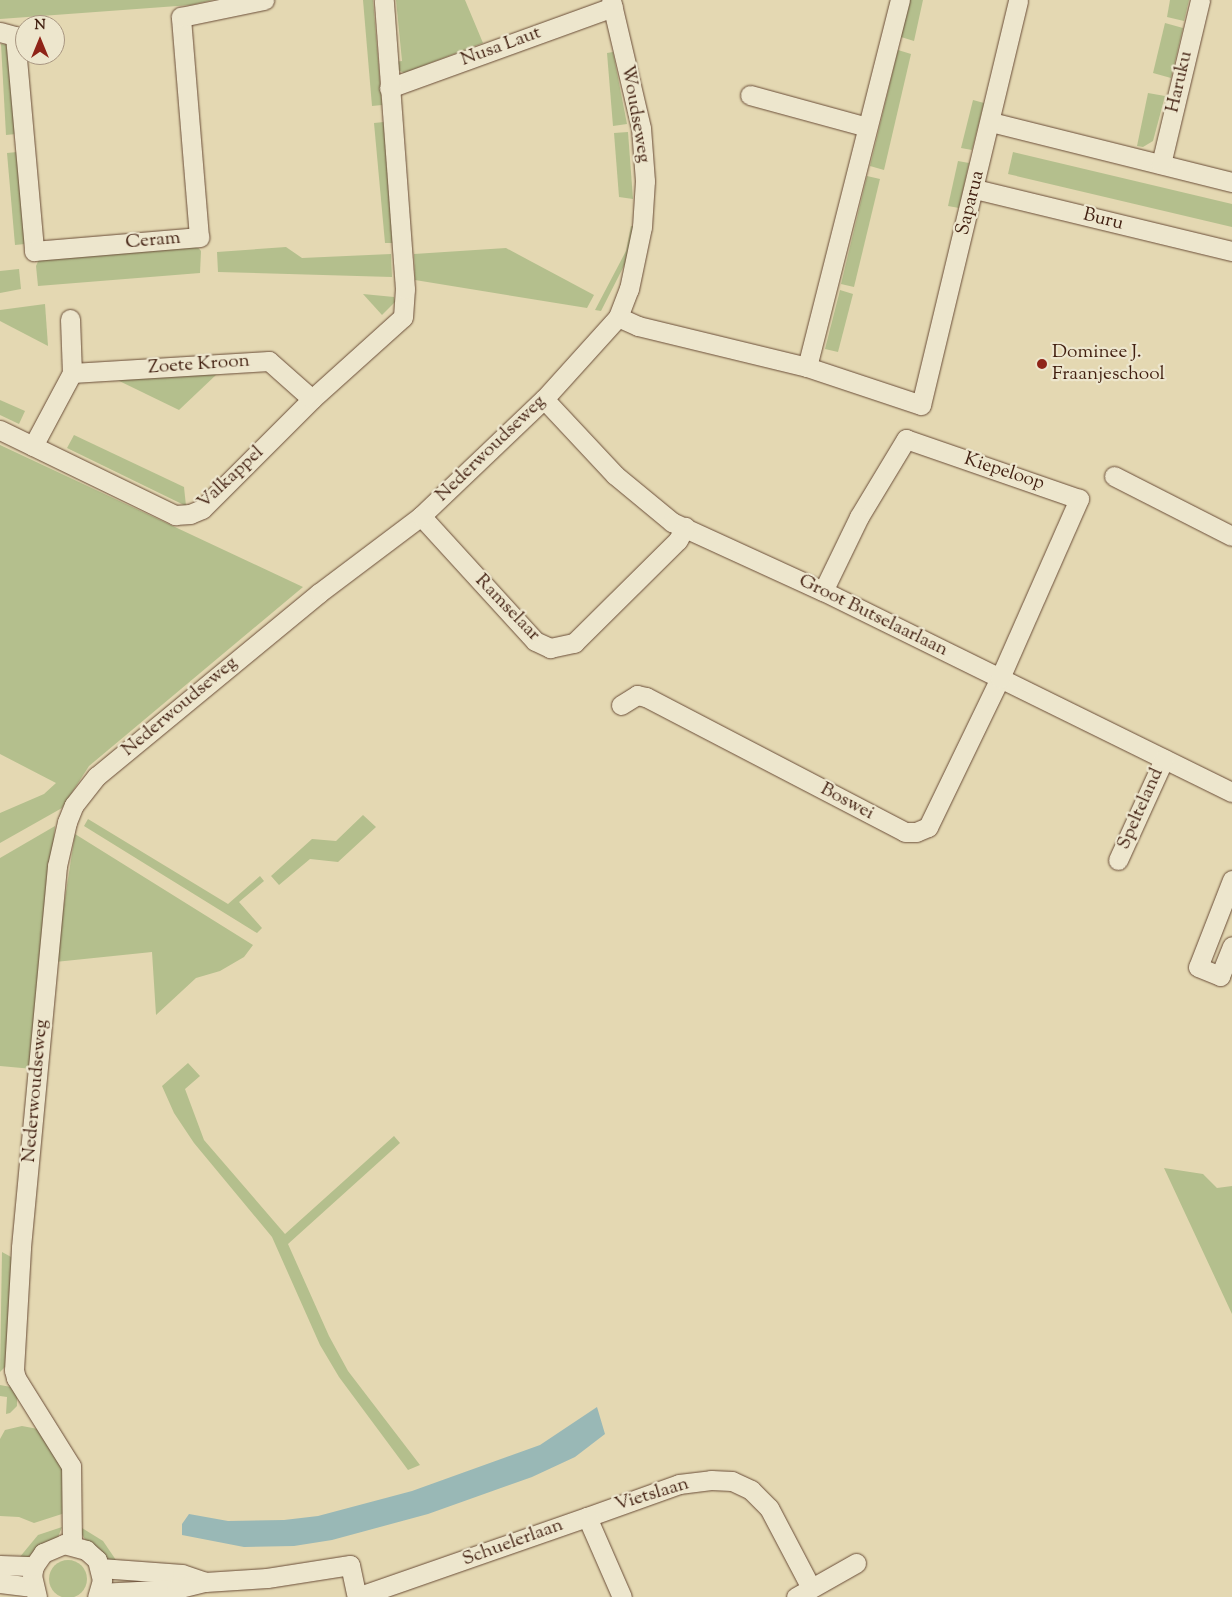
<!DOCTYPE html>
<html>
<head>
<meta charset="utf-8">
<style>
	body { margin:0 }
	#map { position:relative; width:1232px; height:1597px; overflow:hidden; background:#e4d8b2; font-family:"Sorts Mill Goudy",serif }
	div>[style] { position:absolute }
	.green>* { inset:0; background:#b4bf8d }
	.round { border-radius:50% }
	.water>* { inset:0; background:#99b8b6 }
	.roads { filter:drop-shadow(0 0 1px #6a4d38) drop-shadow(0 0 1px #6a4d38) }
	.minor>* { height:19px; margin:-9.5px; padding:0 9.5px; transform-origin:9.5px; border-radius:9.5px; background:#ede6cd }
	.dots>* { width:14px; height:14px; translate:-50% -50%; box-sizing:border-box; border:2px solid #ede6cd; border-radius:50% }
	span { translate:-50% -50%; white-space:nowrap; text-align:center; line-height:1.15; -webkit-text-stroke:4.5px #ede6cd; paint-order:stroke }
	.street-label { font-size:19px; color:#411f10 }
	.poi-label { font-size:19px; color:#411f10 }
	.left { translate:0 -50%; text-align:left }
	.north { position:absolute; left:15px; top:15px; width:50px; height:50px; box-sizing:border-box; background:#ede6cd; border:1px solid #a89681; border-radius:50%; rotate:0deg; font-size:14px; font-weight:700; line-height:20px; text-align:center; color:#411f10 }
	.north::after { content:''; display:block; margin:auto; width:18px; height:22px; background:#8f2418; clip-path:polygon(50% 0,100% 100%,50% 72%,0 100%) }
</style>
</head>
<body>
<div id="map">
	<div class="green">
		<div style="clip-path:polygon(0 0,213px 0,191px 5px,0 19px)"></div>
		<div style="clip-path:polygon(363px 0,373px 0,382px 105px,372px 106px)"></div>
		<div style="clip-path:polygon(396px 0,465px 0,483px 43px,404px 73px,398px 70px,395px 62px,402px 61px)"></div>
		<div style="clip-path:polygon(909px 0,923px 0,914px 41px,901px 37px)"></div>
		<div style="clip-path:polygon(1170px 0,1189px 0,1184px 21px,1167px 17px)"></div>
		<div style="clip-path:polygon(1165px 23px,1183px 28px,1171px 78px,1153px 73px)"></div>
		<div style="clip-path:polygon(1px 44px,9px 45px,16px 134px,6px 135px)"></div>
		<div style="clip-path:polygon(898px 50px,911px 54px,884px 170px,870px 166px)"></div>
		<div style="clip-path:polygon(613px 52px,627px 124px,613px 126px,607px 53px)"></div>
		<div style="clip-path:polygon(1148px 93px,1165px 96px,1153px 141px,1143px 147px,1137px 146px)"></div>
		<div style="clip-path:polygon(973px 100px,984px 103px,972px 150px,961px 148px)"></div>
		<div style="clip-path:polygon(384px 122px,394px 243px,385px 243px,374px 123px)"></div>
		<div style="clip-path:polygon(628px 132px,633px 199px,619px 197px,614px 133px)"></div>
		<div style="clip-path:polygon(17px 152px,25px 244px,15px 245px,7px 153px)"></div>
		<div style="clip-path:polygon(1013px 152px,1232px 204px,1232px 227px,1008px 174px)"></div>
		<div style="clip-path:polygon(958px 161px,969px 163px,959px 208px,948px 206px)"></div>
		<div style="clip-path:polygon(867px 176px,880px 179px,854px 287px,841px 284px)"></div>
		<div style="clip-path:polygon(631px 226px,635px 227px,631px 252px,601px 311px,595px 310px,626px 251px)"></div>
		<div style="clip-path:polygon(195px 244px,201px 251px,200px 273px,38px 286px,36px 266px,39px 259px)"></div>
		<div style="clip-path:polygon(286px 247px,302px 258px,391px 254px,392px 277px,218px 272px,217px 252px)"></div>
		<div style="clip-path:polygon(506px 248px,594px 295px,587px 308px,415px 280px,414px 254px)"></div>
		<div style="clip-path:polygon(19px 269px,21px 289px,0 293px,0 271px)"></div>
		<div style="clip-path:polygon(840px 290px,853px 294px,838px 352px,825px 349px)"></div>
		<div style="clip-path:polygon(363px 294px,394px 297px,395px 302px,382px 315px)"></div>
		<div style="clip-path:polygon(45px 304px,48px 346px,0 321px,0 310px)"></div>
		<div style="clip-path:polygon(217px 374px,179px 410px,111px 377px)"></div>
		<div style="clip-path:polygon(0 400px,25px 411px,19px 424px,0 415px)"></div>
		<div style="clip-path:polygon(74px 435px,184px 487px,186px 506px,67px 448px)"></div>
		<div style="clip-path:polygon(0 445px,303px 587px,89px 766px,62px 808px,0 843px,0 813px,44px 794px,56px 783px,0 754px)"></div>
		<div style="clip-path:polygon(363px 815px,376px 827px,338px 862px,310px 859px,279px 885px,271px 876px,312px 839px,336px 841px)"></div>
		<div style="clip-path:polygon(88px 819px,228px 904px,260px 876px,264px 881px,239px 902px,262px 928px,257px 933px,84px 826px)"></div>
		<div style="clip-path:polygon(55px 826px,33px 1069px,0 1066px,0 858px)"></div>
		<div style="clip-path:polygon(75px 834px,253px 945px,244px 957px,220px 971px,196px 978px,156px 1015px,152px 952px,55px 962px)"></div>
		<div style="clip-path:polygon(188px 1063px,200px 1076px,185px 1089px,204px 1140px,285px 1234px,394px 1136px,400px 1143px,288px 1244px,329px 1336px,348px 1371px,420px 1465px,408px 1470px,339px 1377px,320px 1345px,272px 1237px,194px 1143px,174px 1113px,162px 1086px)"></div>
		<div style="clip-path:polygon(1164px 1168px,1203px 1174px,1217px 1188px,1232px 1186px,1232px 1314px)"></div>
		<div style="clip-path:polygon(2px 1252px,13px 1258px,5px 1367px,0 1372px)"></div>
		<div style="clip-path:polygon(0 1385px,11px 1387px,17px 1396px,17px 1406px,10px 1413px,6px 1414px,7px 1397px,0 1396px)"></div>
		<div style="clip-path:polygon(22px 1426px,38px 1429px,63px 1470px,65px 1513px,34px 1523px,19px 1517px,0 1516px,0 1439px,5px 1430px)"></div>
		<div style="clip-path:polygon(62px 1527px,58px 1537px,28px 1557px,19px 1558px,38px 1535px)"></div>
		<div style="clip-path:polygon(82px 1528px,103px 1541px,118px 1563px,109px 1562px,86px 1541px,81px 1533px)"></div>
		<div class="round" style="left:49px;top:1560px;width:38px;height:38px"></div>
	</div>
	<div class="water">
		<div style="clip-path:polygon(597px 1407px,605px 1434px,575px 1457px,532px 1477px,428px 1514px,332px 1540px,294px 1546px,244px 1547px,182px 1535px,182px 1524px,189px 1514px,228px 1521px,284px 1520px,318px 1516px,412px 1491px,540px 1445px)"></div>
	</div>
	<div class="roads">
		<div class="minor">
			<div style="left:0;top:32px;width:16px;rotate:15deg"></div>
			<div style="left:15px;top:36px;width:216px;rotate:84.9deg"></div>
			<div style="left:34px;top:251px;width:166px;rotate:-4.8deg"></div>
			<div style="left:199px;top:237px;width:221px;rotate:-94.7deg"></div>
			<div style="left:181px;top:17px;width:85px;rotate:-11.6deg"></div>
			<div style="left:389px;top:88px;width:238px;rotate:-19.9deg"></div>
			<div style="left:750px;top:95px;width:121px;rotate:15.3deg"></div>
			<div style="left:991px;top:122px;width:248px;rotate:14deg"></div>
			<div style="left:1161px;top:164px;width:169px;rotate:-76.6deg"></div>
			<div style="left:975px;top:189px;width:264px;rotate:13.6deg"></div>
			<div style="left:618px;top:317px;width:22px;rotate:24deg"></div>
			<div style="left:638px;top:326px;width:174px;rotate:13.6deg"></div>
			<div style="left:807px;top:367px;width:120px;rotate:18.4deg"></div>
			<div style="left:921px;top:405px;width:416px;rotate:-76.5deg"></div>
			<div style="left:70px;top:319px;width:54px;rotate:87.9deg"></div>
			<div style="left:807px;top:367px;width:379px;rotate:-75.8deg"></div>
			<div style="left:544px;top:399px;width:104px;rotate:46.9deg"></div>
			<div style="left:615px;top:475px;width:74px;rotate:39.5deg"></div>
			<div style="left:672px;top:522px;width:166px;rotate:24.6deg"></div>
			<div style="left:823px;top:591px;width:456px;rotate:26.2deg"></div>
			<div style="left:0;top:430px;width:195px;rotate:25.9deg"></div>
			<div style="left:175px;top:515px;width:15px;rotate:-4deg"></div>
			<div style="left:190px;top:514px;width:13px;rotate:-23deg"></div>
			<div style="left:202px;top:509px;width:156px;rotate:-45deg"></div>
			<div style="left:312px;top:399px;width:122px;rotate:-42deg"></div>
			<div style="left:403px;top:317px;width:28px;rotate:-86deg"></div>
			<div style="left:405px;top:289px;width:290px;rotate:-94.2deg"></div>
			<div style="left:33px;top:446px;width:83px;rotate:-61.9deg"></div>
			<div style="left:72px;top:373px;width:197px;rotate:-3.5deg"></div>
			<div style="left:269px;top:361px;width:57px;rotate:41.5deg"></div>
			<div style="left:1114px;top:476px;width:132px;rotate:27deg"></div>
			<div style="left:421px;top:516px;width:169px;rotate:47.6deg"></div>
			<div style="left:535px;top:641px;width:17px;rotate:25deg"></div>
			<div style="left:550px;top:648px;width:25px;rotate:-12deg"></div>
			<div style="left:574px;top:643px;width:146px;rotate:-44.7deg"></div>
			<div style="left:678px;top:540px;width:15px;rotate:-62deg"></div>
			<div style="left:621px;top:705px;width:19px;rotate:-32deg"></div>
			<div style="left:637px;top:695px;width:9px;rotate:13deg"></div>
			<div style="left:646px;top:697px;width:292px;rotate:27.5deg"></div>
			<div style="left:905px;top:832px;width:11px"></div>
			<div style="left:916px;top:832px;width:13px;rotate:-23deg"></div>
			<div style="left:928px;top:827px;width:165px;rotate:-64.2deg"></div>
			<div style="left:1000px;top:678px;width:196px;rotate:-66.2deg"></div>
			<div style="left:1079px;top:499px;width:183px;rotate:-160.9deg"></div>
			<div style="left:906px;top:439px;width:91px;rotate:121.1deg"></div>
			<div style="left:859px;top:517px;width:82px;rotate:115.9deg"></div>
			<div style="left:1118px;top:860px;width:111px;rotate:-65.5deg"></div>
			<div style="left:1232px;top:880px;width:93px;rotate:111.3deg"></div>
			<div style="left:1198px;top:967px;width:24px;rotate:22deg"></div>
			<div style="left:1220px;top:976px;width:32px;rotate:-68deg"></div>
			<div style="left:587px;top:1517px;width:98px;rotate:-19.7deg"></div>
			<div style="left:679px;top:1484px;width:32px;rotate:-7deg"></div>
			<div style="left:711px;top:1480px;width:21px;rotate:3deg"></div>
			<div style="left:732px;top:1481px;width:21px;rotate:25deg"></div>
			<div style="left:751px;top:1490px;width:25px;rotate:45deg"></div>
			<div style="left:769px;top:1508px;width:90px;rotate:62.3deg"></div>
			<div style="left:72px;top:1544px;width:78px;rotate:-90.7deg"></div>
			<div style="left:71px;top:1466px;width:104px;rotate:-122deg"></div>
			<div style="left:16px;top:1378px;width:8px;rotate:-104deg"></div>
			<div style="left:14px;top:1370px;width:123px;rotate:-86.7deg"></div>
			<div style="left:21px;top:1247px;width:383px;rotate:-84.6deg"></div>
			<div style="left:57px;top:866px;width:45px;rotate:-77.2deg"></div>
			<div style="left:67px;top:822px;width:18px;rotate:-68deg"></div>
			<div style="left:74px;top:805px;width:37px;rotate:-52deg"></div>
			<div style="left:97px;top:776px;width:288px;rotate:-39.5deg"></div>
			<div style="left:319px;top:593px;width:128px;rotate:-37deg"></div>
			<div style="left:421px;top:516px;width:170px;rotate:-43.6deg"></div>
			<div style="left:544px;top:399px;width:110px;rotate:-47.9deg"></div>
			<div style="left:618px;top:317px;width:30px;rotate:-69deg"></div>
			<div style="left:629px;top:289px;width:63px;rotate:-78.2deg"></div>
			<div style="left:642px;top:227px;width:46px;rotate:-86.3deg"></div>
			<div style="left:645px;top:181px;width:53px;rotate:-94.3deg"></div>
			<div style="left:641px;top:128px;width:131px;rotate:-103.2deg"></div>
			<div style="left:0;top:1565px;width:34px;rotate:2deg"></div>
			<div style="left:100px;top:1568px;width:82px;rotate:4.2deg"></div>
			<div style="left:182px;top:1574px;width:24px;rotate:19deg"></div>
			<div style="left:0;top:1583px;width:33px;rotate:7deg"></div>
			<div style="left:99px;top:1593px;width:77px;rotate:-3deg"></div>
			<div style="left:176px;top:1589px;width:30px;rotate:-14deg"></div>
			<div style="left:205px;top:1582px;width:62px;rotate:-3.7deg"></div>
			<div style="left:267px;top:1578px;width:84px;rotate:-8.9deg"></div>
			<div style="left:350px;top:1565px;width:33px;rotate:78deg"></div>
			<div style="left:37px;top:1597px;width:22px;rotate:-103deg"></div>
			<div style="left:32px;top:1576px;width:10px;rotate:-79deg"></div>
			<div style="left:34px;top:1566px;width:16px;rotate:-55deg"></div>
			<div style="left:43px;top:1553px;width:23px;rotate:-23deg"></div>
			<div style="left:64px;top:1544px;width:23px;rotate:15deg"></div>
			<div style="left:86px;top:1550px;width:15px;rotate:42deg"></div>
			<div style="left:97px;top:1560px;width:21px;rotate:76deg"></div>
			<div style="left:102px;top:1580px;width:18px;rotate:106deg"></div>
			<div style="left:357px;top:1597px;width:244px;rotate:-19.2deg"></div>
			<div style="left:587px;top:1517px;width:87px;rotate:66.4deg"></div>
			<div style="left:796px;top:1597px;width:69px;rotate:-29.5deg"></div>
		</div>
	</div>
	<div class="dots">
		<div style="left:1042px;top:364px;background:#8f2418"></div>
	</div>
	<div class="street-label">
		<span style="left:501px;top:47px;rotate:-20deg">Nusa Laut</span>
		<span style="left:1180px;top:82px;rotate:-77deg">Haruku</span>
		<span style="left:635px;top:114px;rotate:80deg">Woudseweg</span>
		<span style="left:971px;top:203px;rotate:-76deg">Saparua</span>
		<span style="left:1103px;top:220px;rotate:14deg">Buru</span>
		<span style="left:153px;top:241px;rotate:-5deg">Ceram</span>
		<span style="left:199px;top:365px;rotate:-4deg">Zoete Kroon</span>
		<span style="left:491px;top:449px;rotate:-44deg">Nederwoudseweg</span>
		<span style="left:1004px;top:472px;rotate:18deg">Kiepeloop</span>
		<span style="left:231px;top:478px;rotate:-43deg">Valkappel</span>
		<span style="left:507px;top:608px;rotate:46deg">Ramselaar</span>
		<span style="left:873px;top:616px;rotate:26deg">Groot Butselaarlaan</span>
		<span style="left:180px;top:707px;rotate:-40deg">Nederwoudseweg</span>
		<span style="left:847px;top:802px;rotate:28deg">Boswei</span>
		<span style="left:1141px;top:809px;rotate:-66deg">Spelteland</span>
		<span style="left:36px;top:1091px;rotate:-85deg">Nederwoudseweg</span>
		<span style="left:652px;top:1495px;rotate:-17deg">Vietslaan</span>
		<span style="left:513px;top:1543px;rotate:-20deg">Schuelerlaan</span>
	</div>
	<div class="poi-label">
		<span class="left" style="left:1052px;top:364px">Dominee J.<br>Fraanjeschool</span>
	</div>
	<div class="north">N</div>
</div>
</body>
</html>
